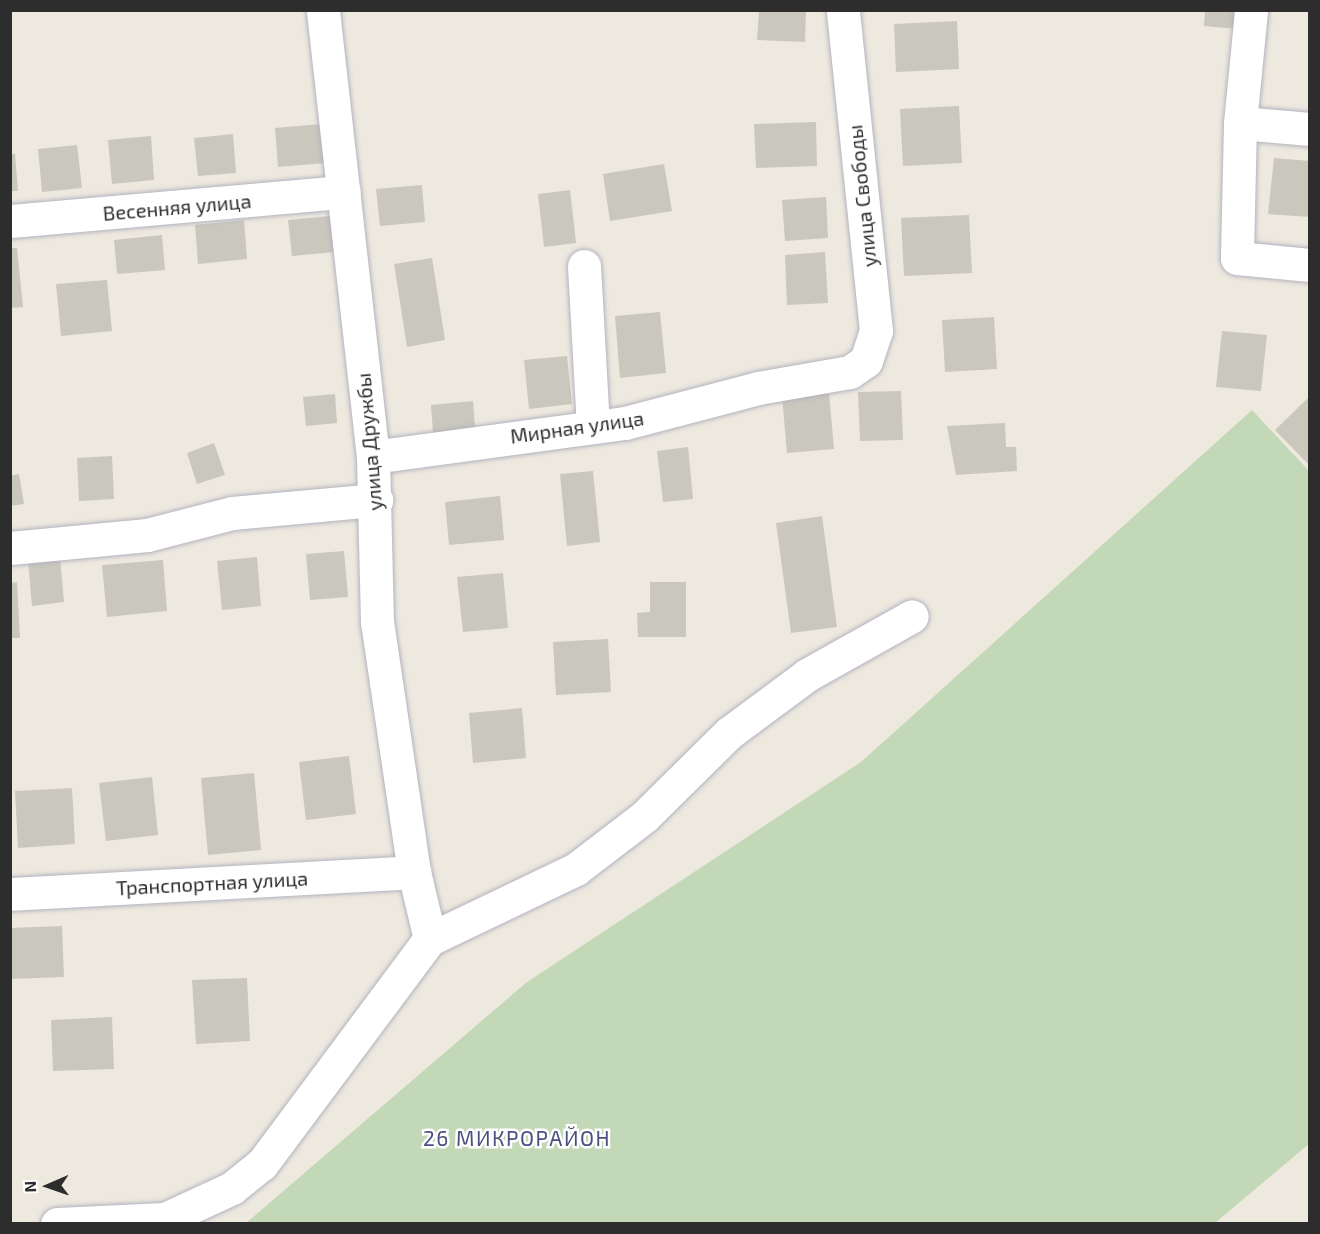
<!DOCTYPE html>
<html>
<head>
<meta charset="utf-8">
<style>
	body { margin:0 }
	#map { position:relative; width:1320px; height:1234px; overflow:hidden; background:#eee9df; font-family:"Exo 2",sans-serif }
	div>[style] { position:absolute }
	.cemetery>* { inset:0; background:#c3d8b6 }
	.building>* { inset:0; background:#cac7bd }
	.roads { filter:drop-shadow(0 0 2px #b3b3c0) drop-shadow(0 0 2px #b3b3c0) }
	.minor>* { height:33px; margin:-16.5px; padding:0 16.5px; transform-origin:16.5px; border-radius:16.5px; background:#fff }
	span { translate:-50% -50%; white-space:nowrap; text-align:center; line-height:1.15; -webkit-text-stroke:5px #fff; paint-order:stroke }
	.street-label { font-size:20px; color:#2d2d2d }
	.neighbourhood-label { font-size:21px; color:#4c4f7f; letter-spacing:1.5px }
	.frame { position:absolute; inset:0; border:12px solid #2d2d2d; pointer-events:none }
	.north { position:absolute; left:18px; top:1156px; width:60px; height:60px; -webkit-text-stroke:4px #fff; paint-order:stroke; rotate:268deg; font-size:16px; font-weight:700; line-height:24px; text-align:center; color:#2d2d2d }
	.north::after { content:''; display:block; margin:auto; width:21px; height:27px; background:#2d2d2d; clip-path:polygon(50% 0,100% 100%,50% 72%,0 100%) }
</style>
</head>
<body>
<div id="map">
	<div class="cemetery">
		<div style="clip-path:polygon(1252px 410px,1309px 471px,1310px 1143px,1215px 1223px,246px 1223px,527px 982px,861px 762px)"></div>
	</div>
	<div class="building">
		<div style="clip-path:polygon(759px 10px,806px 10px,805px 42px,757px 40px)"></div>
		<div style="clip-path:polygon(1205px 10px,1239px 10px,1237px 29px,1204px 26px)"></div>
		<div style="clip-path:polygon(957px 21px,959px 69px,896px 72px,894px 24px)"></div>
		<div style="clip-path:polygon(959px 106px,962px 163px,903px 166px,900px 109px)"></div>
		<div style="clip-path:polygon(816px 122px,817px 166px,756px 168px,754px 124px)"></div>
		<div style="clip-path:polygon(322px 124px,326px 163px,278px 167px,275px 128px)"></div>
		<div style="clip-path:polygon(233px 134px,236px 173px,198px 176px,194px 138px)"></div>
		<div style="clip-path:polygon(151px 136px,154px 180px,112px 184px,108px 140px)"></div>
		<div style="clip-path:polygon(77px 145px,82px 188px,42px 192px,38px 149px)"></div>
		<div style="clip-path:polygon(10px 154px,15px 154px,18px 191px,10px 191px)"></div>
		<div style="clip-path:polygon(1274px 158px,1310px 161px,1310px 217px,1268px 214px)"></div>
		<div style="clip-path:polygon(664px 164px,672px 211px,610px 221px,603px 174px)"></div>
		<div style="clip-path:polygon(422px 185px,425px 222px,380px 226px,376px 189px)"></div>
		<div style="clip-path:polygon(570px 190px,576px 243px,544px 247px,538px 194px)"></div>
		<div style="clip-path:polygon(826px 197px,828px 238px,785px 241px,782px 200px)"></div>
		<div style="clip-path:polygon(969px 215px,972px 273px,904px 276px,901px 218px)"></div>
		<div style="clip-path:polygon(331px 216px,335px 252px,292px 256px,288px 220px)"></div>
		<div style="clip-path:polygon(244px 220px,247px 259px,198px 264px,195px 225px)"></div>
		<div style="clip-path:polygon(162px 235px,165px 270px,117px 274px,114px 240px)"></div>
		<div style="clip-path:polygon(10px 248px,17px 248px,23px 307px,10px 308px)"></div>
		<div style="clip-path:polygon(825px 252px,828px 303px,787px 305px,785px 255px)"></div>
		<div style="clip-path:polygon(432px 258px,445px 340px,407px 347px,394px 264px)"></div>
		<div style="clip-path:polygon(107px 280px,112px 331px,61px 336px,56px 284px)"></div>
		<div style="clip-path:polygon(660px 312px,666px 373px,620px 378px,615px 316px)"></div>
		<div style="clip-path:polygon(994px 317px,997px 369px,945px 372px,942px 320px)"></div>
		<div style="clip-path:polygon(1222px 331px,1267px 335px,1261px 391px,1216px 387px)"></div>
		<div style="clip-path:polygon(567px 356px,572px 404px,529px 409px,524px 360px)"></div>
		<div style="clip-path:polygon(901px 391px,903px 440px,860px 441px,858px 392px)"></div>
		<div style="clip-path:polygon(829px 393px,834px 449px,787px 453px,782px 396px)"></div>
		<div style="clip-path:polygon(335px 394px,337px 423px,306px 426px,303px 397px)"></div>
		<div style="clip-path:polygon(1308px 398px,1310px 400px,1310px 466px,1275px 430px)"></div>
		<div style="clip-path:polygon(473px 401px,475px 428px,433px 433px,431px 405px)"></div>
		<div style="clip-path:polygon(1005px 423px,1006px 447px,1016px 447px,1017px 471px,956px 475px,947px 426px)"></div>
		<div style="clip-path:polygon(214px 443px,225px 475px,197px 484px,187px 453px)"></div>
		<div style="clip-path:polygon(688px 447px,693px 499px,663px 502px,657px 451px)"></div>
		<div style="clip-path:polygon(112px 456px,114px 499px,79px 501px,77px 458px)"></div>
		<div style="clip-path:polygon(593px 471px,600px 542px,567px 546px,560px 474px)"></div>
		<div style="clip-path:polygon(19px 474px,24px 504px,10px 506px,10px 476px)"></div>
		<div style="clip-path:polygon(500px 496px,504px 540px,449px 545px,445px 502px)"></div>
		<div style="clip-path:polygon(822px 516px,837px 627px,791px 633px,776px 523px)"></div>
		<div style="clip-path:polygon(344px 551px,348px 597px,310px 600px,306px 554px)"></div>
		<div style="clip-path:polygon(60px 557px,64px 602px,32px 606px,28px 560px)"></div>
		<div style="clip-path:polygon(257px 557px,261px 606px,222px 610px,217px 561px)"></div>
		<div style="clip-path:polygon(163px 560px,167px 611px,107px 617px,102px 565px)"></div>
		<div style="clip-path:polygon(503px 573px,508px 628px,463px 632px,457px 577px)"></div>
		<div style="clip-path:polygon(17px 582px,20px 638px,10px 638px,10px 583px)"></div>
		<div style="clip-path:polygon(650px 582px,686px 582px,686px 637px,638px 637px,637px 613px,650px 612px)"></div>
		<div style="clip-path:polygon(608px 639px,611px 692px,556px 695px,553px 642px)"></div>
		<div style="clip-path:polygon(522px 708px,526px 758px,473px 763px,469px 713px)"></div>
		<div style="clip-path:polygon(349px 756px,356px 814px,306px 820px,299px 762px)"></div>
		<div style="clip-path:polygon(254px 773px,261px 850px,208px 855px,201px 778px)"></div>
		<div style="clip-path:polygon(152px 777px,158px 835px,106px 841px,99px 783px)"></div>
		<div style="clip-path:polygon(72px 788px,75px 844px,18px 848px,15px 791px)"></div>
		<div style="clip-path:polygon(62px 926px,64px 977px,10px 979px,10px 928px)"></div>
		<div style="clip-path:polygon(247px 978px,250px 1041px,196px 1044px,192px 980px)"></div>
		<div style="clip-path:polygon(112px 1017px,114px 1069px,53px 1071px,51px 1020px)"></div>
	</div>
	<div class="roads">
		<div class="minor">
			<div style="left:1240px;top:123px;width:114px;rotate:-84.4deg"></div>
			<div style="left:1310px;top:129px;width:70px;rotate:-175.1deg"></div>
			<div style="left:1240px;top:123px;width:135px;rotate:91.3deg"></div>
			<div style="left:1237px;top:258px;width:73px;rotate:5.5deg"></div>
			<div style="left:10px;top:221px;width:335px;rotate:-5deg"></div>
			<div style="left:584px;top:266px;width:159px;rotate:86.8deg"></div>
			<div style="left:373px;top:457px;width:254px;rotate:-7.7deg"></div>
			<div style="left:625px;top:423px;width:138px;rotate:-14.7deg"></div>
			<div style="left:758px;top:388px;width:93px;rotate:-9.9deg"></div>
			<div style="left:850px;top:372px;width:19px;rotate:-35deg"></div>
			<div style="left:866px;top:361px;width:32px;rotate:-72deg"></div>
			<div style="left:876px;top:331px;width:323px;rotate:-95.9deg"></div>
			<div style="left:10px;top:548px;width:138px;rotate:-5.4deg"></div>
			<div style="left:147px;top:535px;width:88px;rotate:-14.5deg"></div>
			<div style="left:232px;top:513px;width:145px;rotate:-5.2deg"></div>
			<div style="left:10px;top:894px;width:405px;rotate:-3.1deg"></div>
			<div style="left:430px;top:939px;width:162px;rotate:-25.6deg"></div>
			<div style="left:576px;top:869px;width:87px;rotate:-37.5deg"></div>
			<div style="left:645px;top:816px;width:118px;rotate:-44.7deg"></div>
			<div style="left:729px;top:733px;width:97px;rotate:-36.6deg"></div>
			<div style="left:807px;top:675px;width:120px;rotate:-29.3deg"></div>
			<div style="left:57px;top:1224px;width:108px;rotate:-2.7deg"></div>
			<div style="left:168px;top:1224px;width:6px;rotate:-121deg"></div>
			<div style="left:165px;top:1219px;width:74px;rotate:-24.8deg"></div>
			<div style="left:232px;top:1188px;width:38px;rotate:-39deg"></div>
			<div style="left:262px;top:1164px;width:281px;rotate:-53.3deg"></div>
			<div style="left:430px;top:939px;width:69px;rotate:-103.4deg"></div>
			<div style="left:414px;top:872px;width:253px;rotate:-98.4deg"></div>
			<div style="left:377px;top:622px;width:165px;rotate:-91.4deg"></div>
			<div style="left:373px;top:457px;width:450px;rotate:-96.4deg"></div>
		</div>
	</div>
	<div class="street-label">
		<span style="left:862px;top:196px;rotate:-96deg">улица Свободы</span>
		<span style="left:177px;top:207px;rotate:-5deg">Весенняя улица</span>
		<span style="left:577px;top:427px;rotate:-8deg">Мирная улица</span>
		<span style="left:369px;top:442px;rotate:-95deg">улица Дружбы</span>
		<span style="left:212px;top:883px;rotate:-3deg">Транспортная улица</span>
	</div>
	<div class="neighbourhood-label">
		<span style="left:517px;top:1138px">26 МИКРОРАЙОН</span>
	</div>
	<div class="frame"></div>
	<div class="north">N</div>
</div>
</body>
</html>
